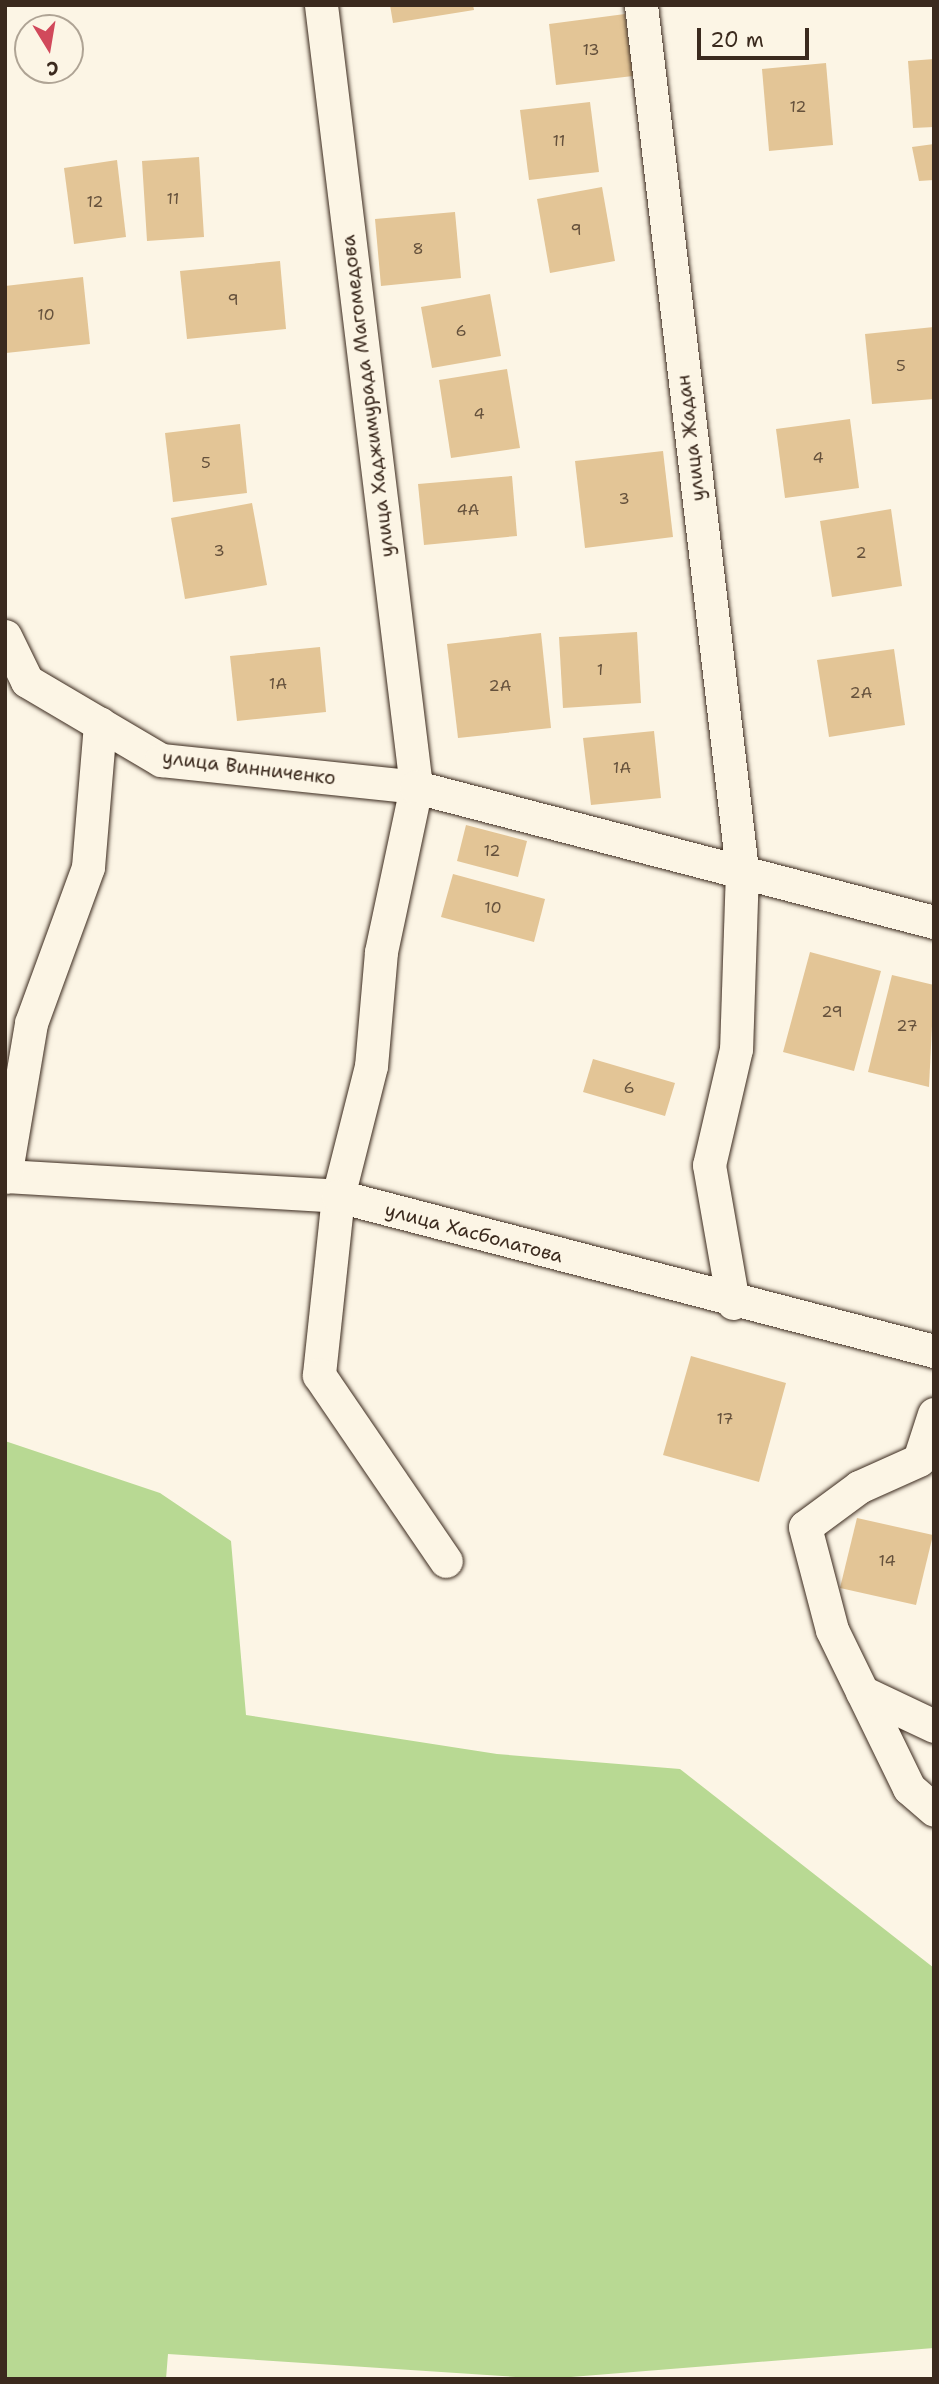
<!DOCTYPE html>
<html>
<head>
<meta charset="utf-8">
<style>
	body { margin:0 }
	#map { position:relative; width:939px; height:2384px; overflow:hidden; background:#fcf5e5; font-family:"Shantell Sans",sans-serif }
	div>[style] { position:absolute }
	.green>* { inset:0; background:#b8d993 }
	.building>* { inset:0; background:#e3c596 }
	.roads { filter:drop-shadow(0 0 2px #3b2a1e) drop-shadow(0 0 2px #3b2a1e) }
	.street>* { height:33px; margin:-16.5px; padding:0 16.5px; transform-origin:16.5px; border-radius:16.5px; background:#fcf5e5 }
	span { translate:-50% -50%; white-space:nowrap; text-align:center; line-height:1.15; -webkit-text-stroke:5px #fcf5e5; paint-order:stroke }
	.number-label { font-size:16px; color:#65513c }
	.number-label span { -webkit-text-stroke-width:0 }
	.street-label { font-size:19px; color:#3b2a1e }
	.frame { position:absolute; inset:0; border:7px solid #3b2a1e; pointer-events:none }
	.north { position:absolute; left:14px; top:14px; width:70px; height:70px; box-sizing:border-box; background:#fcf5e5; border:2px solid #afa495; border-radius:50%; rotate:169deg; font-size:19px; font-weight:700; line-height:28px; text-align:center; color:#3b2a1e }
	.north::after { content:''; display:block; margin:auto; width:24px; height:32px; background:#d1495b; clip-path:polygon(50% 0,100% 100%,50% 72%,0 100%) }
	.scale { position:absolute; left:697px; top:28px; width:112px; height:32px; box-sizing:border-box; border:4px solid #3b2a1e; border-top:0; padding-left:9px; font-size:21px; line-height:24px; white-space:nowrap; color:#3b2a1e; -webkit-text-stroke:5px #fcf5e5; paint-order:stroke }
</style>
</head>
<body>
<div id="map">
	<div class="green">
		<div style="clip-path:polygon(5px 1441px,160px 1493px,231px 1541px,246px 1715px,497px 1754px,680px 1769px,934px 1968px,934px 2348px,546px 2379px,168px 2354px,166px 2379px,5px 2379px)"></div>
	</div>
	<div class="building">
		<div style="clip-path:polygon(390px 5px,473px 5px,474px 10px,393px 23px)"></div>
		<div style="clip-path:polygon(625px 14px,633px 76px,556px 85px,549px 24px)"></div>
		<div style="clip-path:polygon(934px 59px,934px 127px,913px 128px,908px 61px)"></div>
		<div style="clip-path:polygon(826px 63px,833px 145px,769px 151px,762px 69px)"></div>
		<div style="clip-path:polygon(590px 102px,599px 172px,529px 180px,520px 110px)"></div>
		<div style="clip-path:polygon(934px 144px,934px 180px,919px 181px,912px 147px)"></div>
		<div style="clip-path:polygon(199px 157px,204px 237px,147px 241px,142px 161px)"></div>
		<div style="clip-path:polygon(117px 160px,126px 237px,74px 244px,64px 168px)"></div>
		<div style="clip-path:polygon(602px 187px,615px 261px,550px 273px,537px 199px)"></div>
		<div style="clip-path:polygon(455px 212px,461px 278px,381px 286px,375px 219px)"></div>
		<div style="clip-path:polygon(280px 261px,286px 329px,187px 339px,180px 271px)"></div>
		<div style="clip-path:polygon(83px 277px,90px 344px,6px 353px,5px 286px)"></div>
		<div style="clip-path:polygon(490px 294px,501px 356px,432px 368px,421px 307px)"></div>
		<div style="clip-path:polygon(934px 327px,934px 399px,872px 404px,865px 334px)"></div>
		<div style="clip-path:polygon(507px 369px,520px 448px,451px 458px,439px 380px)"></div>
		<div style="clip-path:polygon(850px 419px,859px 488px,785px 498px,776px 429px)"></div>
		<div style="clip-path:polygon(240px 424px,247px 493px,173px 502px,165px 433px)"></div>
		<div style="clip-path:polygon(663px 451px,673px 537px,585px 548px,575px 461px)"></div>
		<div style="clip-path:polygon(512px 476px,517px 536px,424px 545px,418px 484px)"></div>
		<div style="clip-path:polygon(252px 503px,267px 585px,185px 599px,171px 518px)"></div>
		<div style="clip-path:polygon(891px 509px,902px 586px,832px 597px,820px 521px)"></div>
		<div style="clip-path:polygon(637px 632px,641px 703px,563px 708px,559px 637px)"></div>
		<div style="clip-path:polygon(541px 633px,551px 728px,458px 738px,447px 644px)"></div>
		<div style="clip-path:polygon(320px 647px,326px 712px,237px 721px,230px 656px)"></div>
		<div style="clip-path:polygon(894px 649px,905px 725px,829px 737px,817px 660px)"></div>
		<div style="clip-path:polygon(654px 731px,661px 798px,591px 805px,583px 738px)"></div>
		<div style="clip-path:polygon(466px 825px,527px 841px,518px 877px,457px 861px)"></div>
		<div style="clip-path:polygon(453px 874px,545px 899px,534px 942px,441px 917px)"></div>
		<div style="clip-path:polygon(810px 952px,881px 971px,854px 1071px,783px 1052px)"></div>
		<div style="clip-path:polygon(892px 975px,934px 985px,929px 1087px,868px 1072px)"></div>
		<div style="clip-path:polygon(593px 1059px,675px 1083px,665px 1116px,583px 1092px)"></div>
		<div style="clip-path:polygon(691px 1356px,786px 1383px,759px 1482px,663px 1455px)"></div>
		<div style="clip-path:polygon(857px 1518px,933px 1535px,916px 1605px,840px 1588px)"></div>
	</div>
	<div class="roads">
		<div class="street">
			<div style="left:321px;top:5px;width:788px;rotate:83.07deg"></div>
			<div style="left:416px;top:787px;width:169px;rotate:102deg"></div>
			<div style="left:381px;top:952px;width:114px;rotate:95deg"></div>
			<div style="left:371px;top:1066px;width:134px;rotate:104.2deg"></div>
			<div style="left:338px;top:1196px;width:180px;rotate:96.1deg"></div>
			<div style="left:319px;top:1375px;width:225px;rotate:55.7deg"></div>
			<div style="left:641px;top:5px;width:871px;rotate:83.34deg"></div>
			<div style="left:742px;top:870px;width:179px;rotate:91.9deg"></div>
			<div style="left:736px;top:1049px;width:119px;rotate:103.1deg"></div>
			<div style="left:709px;top:1165px;width:140px;rotate:80.1deg"></div>
			<div style="left:5px;top:636px;width:50px;rotate:63.9deg"></div>
			<div style="left:27px;top:681px;width:156px;rotate:30.5deg"></div>
			<div style="left:161px;top:760px;width:256px;rotate:6deg"></div>
			<div style="left:416px;top:787px;width:535px;rotate:14.61deg"></div>
			<div style="left:5px;top:1176px;width:334px;rotate:3.4deg"></div>
			<div style="left:338px;top:1196px;width:616px;rotate:14.58deg"></div>
			<div style="left:5px;top:1177px;width:156px;rotate:-80.4deg"></div>
			<div style="left:31px;top:1023px;width:166px;rotate:-69.9deg"></div>
			<div style="left:88px;top:867px;width:144px;rotate:-85.2deg"></div>
			<div style="left:934px;top:1414px;width:48px;rotate:108.1deg"></div>
			<div style="left:919px;top:1460px;width:66px;rotate:155.8deg"></div>
			<div style="left:859px;top:1487px;width:67px;rotate:143.5deg"></div>
			<div style="left:805px;top:1527px;width:106px;rotate:75.3deg"></div>
			<div style="left:832px;top:1630px;width:176px;rotate:64deg"></div>
			<div style="left:909px;top:1788px;width:33px;rotate:41deg"></div>
			<div style="left:862px;top:1692px;width:80px;rotate:25.3deg"></div>
		</div>
	</div>
	<div class="number-label">
		<span style="left:591px;top:50px">13</span>
		<span style="left:798px;top:107px">12</span>
		<span style="left:559px;top:141px">11</span>
		<span style="left:173px;top:199px">11</span>
		<span style="left:95px;top:202px">12</span>
		<span style="left:576px;top:230px">9</span>
		<span style="left:418px;top:249px">8</span>
		<span style="left:233px;top:300px">9</span>
		<span style="left:46px;top:315px">10</span>
		<span style="left:461px;top:331px">6</span>
		<span style="left:901px;top:366px">5</span>
		<span style="left:479px;top:414px">4</span>
		<span style="left:818px;top:458px">4</span>
		<span style="left:206px;top:463px">5</span>
		<span style="left:624px;top:499px">3</span>
		<span style="left:468px;top:510px">4А</span>
		<span style="left:219px;top:551px">3</span>
		<span style="left:861px;top:553px">2</span>
		<span style="left:600px;top:670px">1</span>
		<span style="left:278px;top:684px">1А</span>
		<span style="left:500px;top:686px">2А</span>
		<span style="left:861px;top:693px">2А</span>
		<span style="left:622px;top:768px">1А</span>
		<span style="left:492px;top:851px">12</span>
		<span style="left:493px;top:908px">10</span>
		<span style="left:832px;top:1012px">29</span>
		<span style="left:907px;top:1026px">27</span>
		<span style="left:629px;top:1088px">6</span>
		<span style="left:725px;top:1419px">17</span>
		<span style="left:887px;top:1561px">14</span>
	</div>
	<div class="street-label">
		<span style="left:368px;top:396px;rotate:-97deg">улица Хаджимурада Магомедова</span>
		<span style="left:691px;top:438px;rotate:-97deg">улица Жадан</span>
		<span style="left:249px;top:768px;rotate:7deg">улица Винниченко</span>
		<span style="left:474px;top:1233px;rotate:15deg">улица Хасболатова</span>
	</div>
	<div class="frame"></div>
	<div class="north">С</div>
	<div class="scale">20 m</div>
</div>
</body>
</html>
